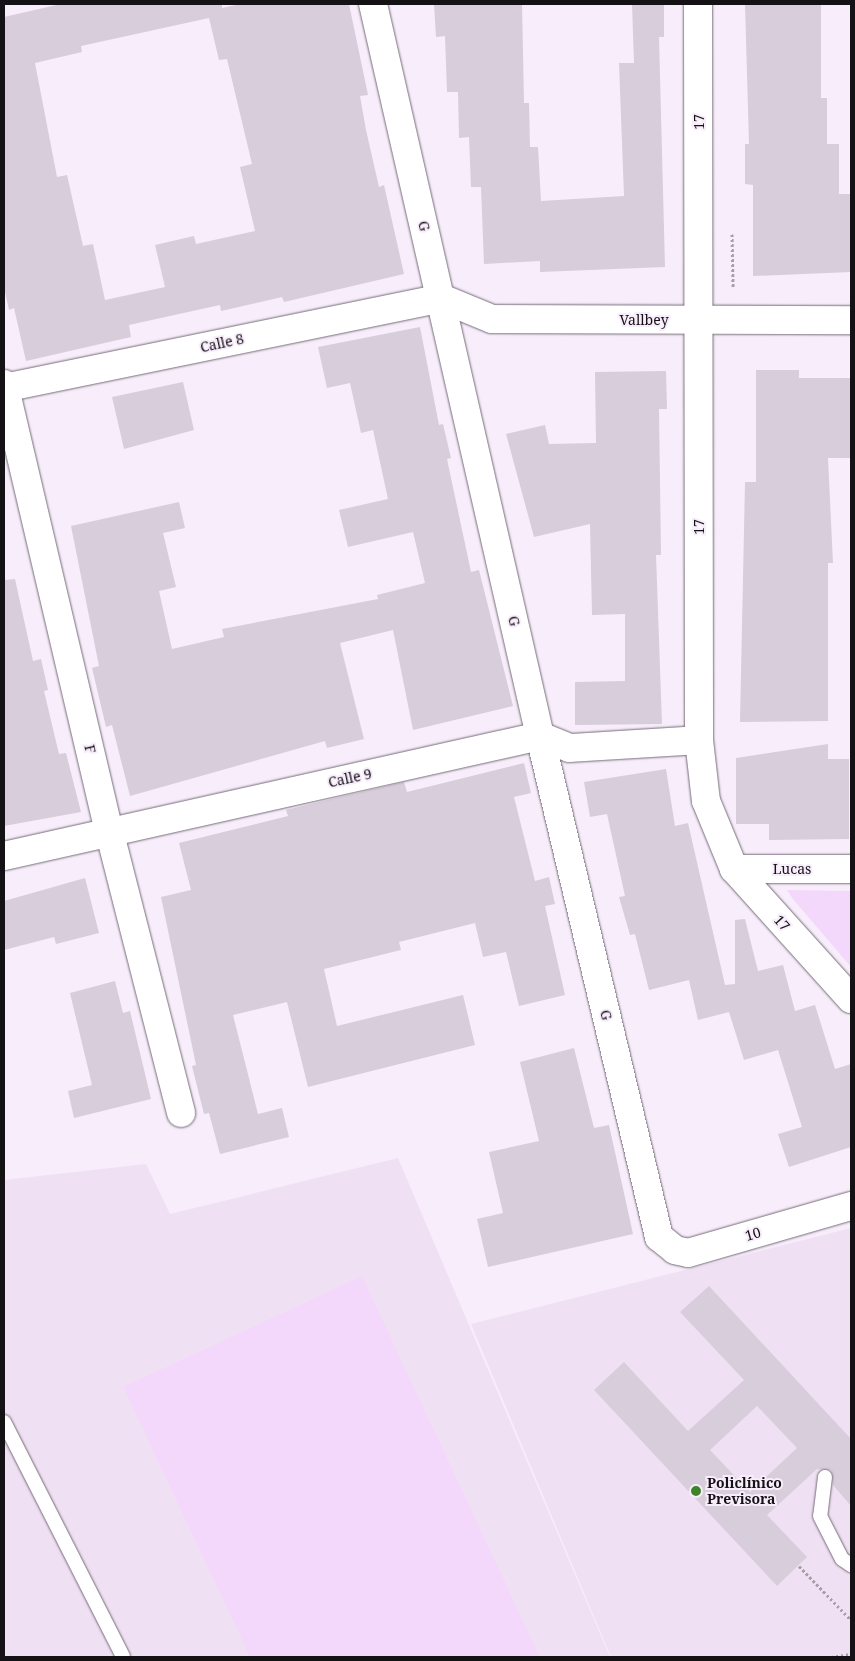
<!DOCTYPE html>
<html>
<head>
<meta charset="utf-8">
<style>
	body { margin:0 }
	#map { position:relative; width:855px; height:1661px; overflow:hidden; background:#f8edfb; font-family:"Noto Serif",serif }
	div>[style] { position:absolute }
	.built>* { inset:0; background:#f0e0f3 }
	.green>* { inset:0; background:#f4d8fb }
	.building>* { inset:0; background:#d8cdda }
	.path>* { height:3px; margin-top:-1.5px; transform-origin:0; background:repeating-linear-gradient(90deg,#a79ea9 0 2.5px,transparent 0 5px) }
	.roads { filter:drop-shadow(0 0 1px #756c78) drop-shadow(0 0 1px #756c78) }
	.service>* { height:14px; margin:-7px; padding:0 7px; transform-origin:7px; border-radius:7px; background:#fff }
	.minor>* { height:28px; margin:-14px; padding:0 14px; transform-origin:14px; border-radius:14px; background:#fff }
	.dots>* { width:14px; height:14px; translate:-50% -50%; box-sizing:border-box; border:2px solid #f8edfb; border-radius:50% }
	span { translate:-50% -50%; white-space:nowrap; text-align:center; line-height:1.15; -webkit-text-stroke:4px #f8edfb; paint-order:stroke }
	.street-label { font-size:14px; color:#151216 }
	.poi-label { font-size:14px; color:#151216; font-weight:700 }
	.left { translate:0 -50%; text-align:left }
	.frame { position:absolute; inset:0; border:5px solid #151216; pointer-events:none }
</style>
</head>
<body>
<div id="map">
	<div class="built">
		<div style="clip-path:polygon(398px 1158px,610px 1657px,4px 1657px,4px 1180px,146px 1164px,170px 1214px)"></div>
		<div style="clip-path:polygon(851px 1228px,851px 1657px,611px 1657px,471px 1324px)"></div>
	</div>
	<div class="green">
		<div style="clip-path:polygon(787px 890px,851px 891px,851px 967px,792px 898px)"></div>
		<div style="clip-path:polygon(362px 1276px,540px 1657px,250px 1657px,123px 1387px)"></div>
	</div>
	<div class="building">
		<div style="clip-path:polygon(evenodd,61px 4px,222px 4px,222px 8px,241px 4px,349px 4px,368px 95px,360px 96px,366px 130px,379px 187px,384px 185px,404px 274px,284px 302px,282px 297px,221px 311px,220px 305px,129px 325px,131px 337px,26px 361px,14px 308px,9px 310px,4px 287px,4px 17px,61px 4px,209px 18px,219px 60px,227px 59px,252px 164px,240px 167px,255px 231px,196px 244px,194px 236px,155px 245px,165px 287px,105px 300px,93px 244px,83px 246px,67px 175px,57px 177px,35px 63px,82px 52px,81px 46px,209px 18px)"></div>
		<div style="clip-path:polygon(434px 4px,522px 4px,524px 103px,529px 103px,530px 147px,538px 147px,541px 201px,624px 196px,619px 63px,634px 63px,632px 4px,664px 4px,664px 37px,659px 37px,665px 267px,540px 272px,540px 261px,484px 264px,481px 187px,471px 187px,469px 137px,459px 138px,458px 92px,447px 92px,445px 36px,436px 37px)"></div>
		<div style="clip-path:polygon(745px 4px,821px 4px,821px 98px,827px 98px,827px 144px,839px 144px,839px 194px,851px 194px,851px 272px,753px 276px,753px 185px,745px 184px,745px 144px,749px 144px)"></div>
		<div style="clip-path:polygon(420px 327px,439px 425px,443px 424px,451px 458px,447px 459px,471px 572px,479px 570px,513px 706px,413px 730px,393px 630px,340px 643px,364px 739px,327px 748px,325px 741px,130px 796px,112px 725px,106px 727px,92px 668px,99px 666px,71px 526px,179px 502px,185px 528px,163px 533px,176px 587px,159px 591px,172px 649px,224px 637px,222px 629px,378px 599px,377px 595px,425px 583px,413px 532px,348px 547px,339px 510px,388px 499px,373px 430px,361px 433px,350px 383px,327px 388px,318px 347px)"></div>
		<div style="clip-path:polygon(756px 370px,799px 370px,799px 378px,851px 378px,851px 458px,828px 458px,833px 563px,828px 563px,828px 721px,740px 722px,745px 482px,756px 482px)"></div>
		<div style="clip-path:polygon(666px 371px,667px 409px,659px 409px,661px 555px,656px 555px,662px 724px,575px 725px,575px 682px,625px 681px,625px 614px,592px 615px,590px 524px,534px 537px,506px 434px,545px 425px,549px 444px,596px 443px,595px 372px)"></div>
		<div style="clip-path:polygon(183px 382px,194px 430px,124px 449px,112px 397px)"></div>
		<div style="clip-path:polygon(15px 579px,33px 661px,41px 659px,48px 690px,44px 691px,59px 754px,66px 753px,81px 812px,4px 826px,4px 580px)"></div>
		<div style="clip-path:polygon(828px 744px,828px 759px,849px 759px,849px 839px,769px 840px,769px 824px,736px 824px,736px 758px)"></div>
		<div style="clip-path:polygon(524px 763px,531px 793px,514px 797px,535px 881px,549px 877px,555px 904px,545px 906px,565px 995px,519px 1006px,506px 952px,483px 957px,475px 923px,399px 942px,401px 950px,324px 969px,337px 1026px,463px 995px,475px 1045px,308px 1087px,287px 1002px,233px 1015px,258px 1114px,282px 1108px,289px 1137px,220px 1154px,209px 1113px,204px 1114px,192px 1066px,196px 1065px,161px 897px,191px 890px,179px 843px,288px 816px,286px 810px,340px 797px,404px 782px,407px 792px)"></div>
		<div style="clip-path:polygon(666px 769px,675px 826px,688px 823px,725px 985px,735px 984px,735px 920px,745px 919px,758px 971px,783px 965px,795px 1011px,815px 1005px,835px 1069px,851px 1064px,851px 1147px,789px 1167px,778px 1134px,802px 1127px,778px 1050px,744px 1060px,729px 1012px,698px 1020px,689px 980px,649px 990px,635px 934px,630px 935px,619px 897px,625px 896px,607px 814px,590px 817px,584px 782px)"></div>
		<div style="clip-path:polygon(85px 878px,99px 933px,56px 944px,54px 937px,4px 950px,4px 901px)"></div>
		<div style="clip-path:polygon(115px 981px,123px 1013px,130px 1011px,151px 1099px,74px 1118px,68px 1091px,92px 1085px,70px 993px)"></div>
		<div style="clip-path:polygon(574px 1048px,594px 1128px,609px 1125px,633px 1234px,488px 1267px,477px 1219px,503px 1213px,489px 1152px,539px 1141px,520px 1062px)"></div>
		<div style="clip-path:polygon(evenodd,709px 1286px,851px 1439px,851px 1506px,833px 1485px,831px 1470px,817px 1469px,767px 1515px,807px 1557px,777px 1586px,594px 1390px,624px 1362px,688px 1431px,744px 1380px,680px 1312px,709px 1286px,757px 1406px,797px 1448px,750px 1492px,710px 1450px,757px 1406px)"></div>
	</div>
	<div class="path">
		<div style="left:732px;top:234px;width:54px;rotate:88.9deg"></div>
		<div style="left:799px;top:1566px;width:75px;rotate:46.1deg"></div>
		<div style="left:831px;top:1657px;width:20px;rotate:-9deg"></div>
	</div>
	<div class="roads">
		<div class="service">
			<div style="left:4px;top:1422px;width:263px;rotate:63.1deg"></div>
			<div style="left:825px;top:1477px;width:39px;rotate:97deg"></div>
			<div style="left:820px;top:1516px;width:48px;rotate:62.9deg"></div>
			<div style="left:842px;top:1559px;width:11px;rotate:34deg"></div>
		</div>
		<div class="minor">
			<div style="left:373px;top:4px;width:751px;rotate:77.15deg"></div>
			<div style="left:540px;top:736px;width:515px;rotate:76.64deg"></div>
			<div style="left:659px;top:1237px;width:21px;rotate:39deg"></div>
			<div style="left:675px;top:1250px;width:13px;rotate:13deg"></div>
			<div style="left:688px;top:1253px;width:170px;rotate:-16.1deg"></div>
			<div style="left:698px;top:4px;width:736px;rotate:89.92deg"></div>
			<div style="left:699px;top:740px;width:61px;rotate:83.5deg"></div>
			<div style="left:706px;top:801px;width:74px;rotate:67.6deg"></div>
			<div style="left:734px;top:869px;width:175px;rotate:48deg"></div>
			<div style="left:441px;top:298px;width:55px;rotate:22.4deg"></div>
			<div style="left:492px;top:319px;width:359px;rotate:0.2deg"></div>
			<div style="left:4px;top:384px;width:458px;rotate:76.8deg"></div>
			<div style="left:109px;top:830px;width:292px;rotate:75.7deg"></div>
			<div style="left:4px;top:388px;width:446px;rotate:-11.6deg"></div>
			<div style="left:4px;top:856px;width:549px;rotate:-12.62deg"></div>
			<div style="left:540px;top:736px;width:32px;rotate:22deg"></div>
			<div style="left:570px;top:748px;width:129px;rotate:-3.5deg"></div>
			<div style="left:734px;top:869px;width:117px"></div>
		</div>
	</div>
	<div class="dots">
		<div style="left:696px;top:1491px;background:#3c8329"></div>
	</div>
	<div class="street-label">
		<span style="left:699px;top:122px;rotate:-90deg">17</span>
		<span style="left:424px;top:226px;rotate:77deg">G</span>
		<span style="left:644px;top:320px">Vallbey</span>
		<span style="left:222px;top:343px;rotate:-12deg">Calle 8</span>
		<span style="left:699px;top:527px;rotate:-90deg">17</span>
		<span style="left:514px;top:621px;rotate:77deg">G</span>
		<span style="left:90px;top:749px;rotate:77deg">F</span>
		<span style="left:350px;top:778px;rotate:-12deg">Calle 9</span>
		<span style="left:792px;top:869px">Lucas</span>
		<span style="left:782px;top:923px;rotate:48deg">17</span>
		<span style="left:606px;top:1015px;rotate:77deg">G</span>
		<span style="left:753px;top:1234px;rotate:-16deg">10</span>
	</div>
	<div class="poi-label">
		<span class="left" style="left:707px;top:1491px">Policlínico<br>Previsora</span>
	</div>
	<div class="frame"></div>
</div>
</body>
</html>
